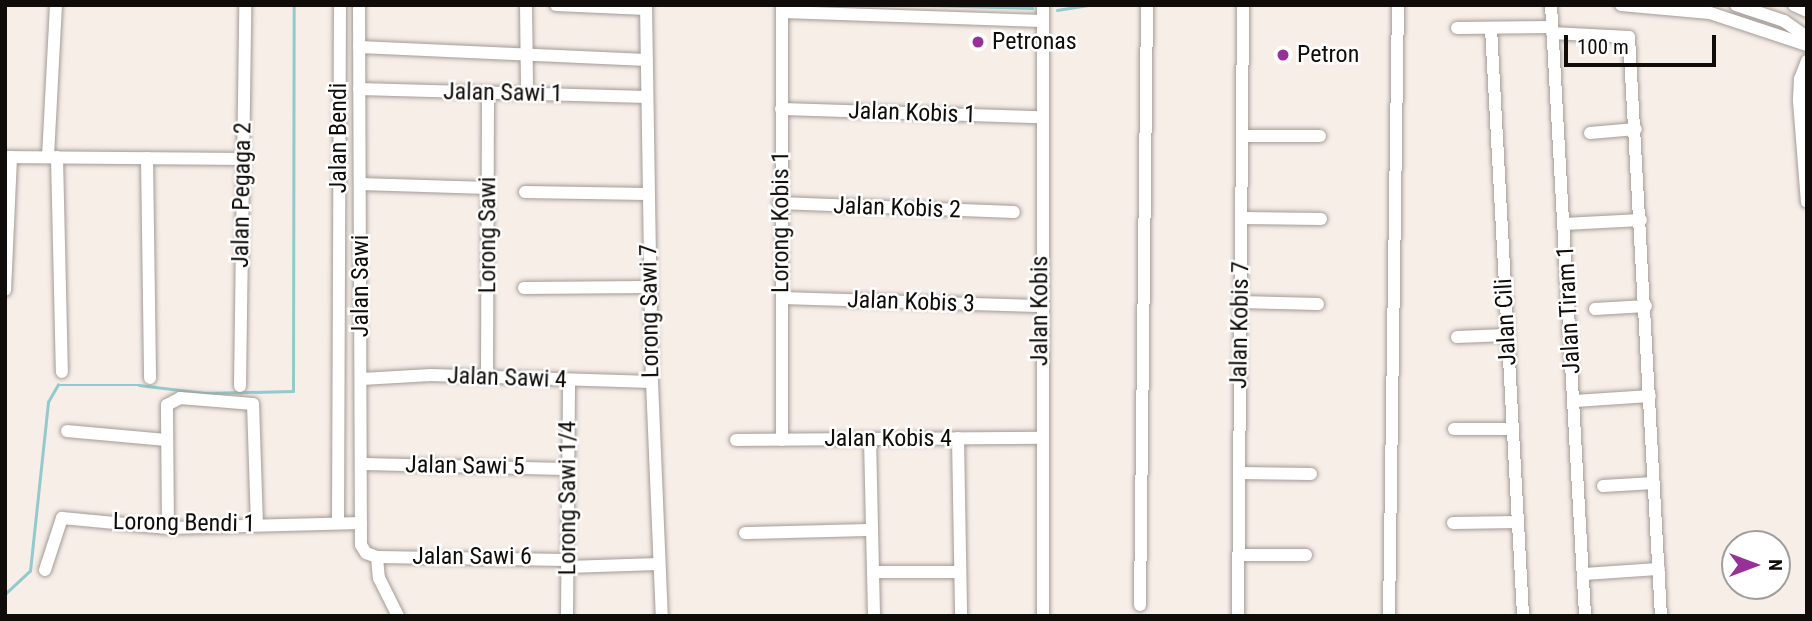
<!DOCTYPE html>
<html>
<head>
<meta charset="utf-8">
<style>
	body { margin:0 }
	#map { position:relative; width:1812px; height:621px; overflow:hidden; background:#f7eee8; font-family:"Roboto Condensed",sans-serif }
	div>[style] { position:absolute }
	.stream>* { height:2.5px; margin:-1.25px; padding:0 1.25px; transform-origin:1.25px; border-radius:1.25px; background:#92cacd }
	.roads { filter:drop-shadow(0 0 2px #a39b95) drop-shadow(0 0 2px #a39b95) }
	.minor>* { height:12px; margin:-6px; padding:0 6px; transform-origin:6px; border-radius:6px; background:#fff }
	.dots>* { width:19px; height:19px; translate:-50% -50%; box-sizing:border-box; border:4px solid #fff; border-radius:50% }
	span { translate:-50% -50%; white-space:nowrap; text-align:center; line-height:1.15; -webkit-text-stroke:5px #fff; paint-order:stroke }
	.poi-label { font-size:24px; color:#0f0c0a }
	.left { translate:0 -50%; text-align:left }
	.street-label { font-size:24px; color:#0f0c0a }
	.frame { position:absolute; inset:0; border:7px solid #0f0c0a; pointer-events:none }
	.north { position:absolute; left:1721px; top:530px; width:70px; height:70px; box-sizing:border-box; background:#fff; border:2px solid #9f9e9d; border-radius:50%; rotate:90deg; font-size:19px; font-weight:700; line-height:28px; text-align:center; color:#0f0c0a }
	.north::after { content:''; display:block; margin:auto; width:24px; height:32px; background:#973197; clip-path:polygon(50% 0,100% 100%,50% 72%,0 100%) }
	.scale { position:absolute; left:1564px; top:35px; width:152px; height:32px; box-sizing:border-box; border:4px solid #0f0c0a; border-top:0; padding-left:9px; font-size:21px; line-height:24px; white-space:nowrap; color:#0f0c0a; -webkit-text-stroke:5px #fff; paint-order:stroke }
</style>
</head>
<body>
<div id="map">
	<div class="stream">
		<div style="left:927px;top:5px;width:105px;rotate:1.6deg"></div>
		<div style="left:1057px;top:10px;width:33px;rotate:-9deg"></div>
		<div style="left:5px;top:594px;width:34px;rotate:-43deg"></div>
		<div style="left:30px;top:571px;width:170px;rotate:-83.9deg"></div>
		<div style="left:48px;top:402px;width:20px;rotate:-60deg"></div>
		<div style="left:58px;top:385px;width:81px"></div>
		<div style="left:139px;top:385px;width:66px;rotate:6.9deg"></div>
		<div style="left:205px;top:393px;width:88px;rotate:-1.3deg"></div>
		<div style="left:293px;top:391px;width:386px;rotate:-89.9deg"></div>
	</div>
	<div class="roads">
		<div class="minor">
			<div style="left:359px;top:5px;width:540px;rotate:89.79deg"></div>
			<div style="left:361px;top:545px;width:9px;rotate:58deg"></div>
			<div style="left:366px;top:553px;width:12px;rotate:20deg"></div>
			<div style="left:377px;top:557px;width:190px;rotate:0.9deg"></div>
			<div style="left:526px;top:5px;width:88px;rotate:89.3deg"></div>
			<div style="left:556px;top:5px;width:90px;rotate:2.5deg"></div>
			<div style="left:646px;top:5px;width:377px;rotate:89.1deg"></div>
			<div style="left:652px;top:382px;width:234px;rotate:87.6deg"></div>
			<div style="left:782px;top:5px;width:435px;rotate:90deg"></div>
			<div style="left:1551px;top:5px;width:612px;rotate:86.81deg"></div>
			<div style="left:1621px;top:5px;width:89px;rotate:5.1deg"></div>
			<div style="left:1710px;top:13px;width:102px;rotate:18.3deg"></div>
			<div style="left:1736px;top:5px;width:51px;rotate:18.4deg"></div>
			<div style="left:1784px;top:21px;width:28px;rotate:35deg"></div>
			<div style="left:1794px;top:5px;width:14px;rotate:25deg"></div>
			<div style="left:782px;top:12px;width:261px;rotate:2deg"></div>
			<div style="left:1457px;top:28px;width:95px;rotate:-0.6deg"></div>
			<div style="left:1491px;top:28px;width:589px;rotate:86.88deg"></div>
			<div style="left:1552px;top:33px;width:77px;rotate:3deg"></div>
			<div style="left:1629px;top:37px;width:580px;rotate:86.84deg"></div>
			<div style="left:359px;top:47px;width:288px;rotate:2.6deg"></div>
			<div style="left:1807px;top:61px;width:19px;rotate:111deg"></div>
			<div style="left:1800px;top:79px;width:22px;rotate:93deg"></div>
			<div style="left:1799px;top:101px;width:101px;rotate:85.5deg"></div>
			<div style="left:359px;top:89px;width:288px;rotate:1.6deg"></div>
			<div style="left:781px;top:109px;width:261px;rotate:1.8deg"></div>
			<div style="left:1590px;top:133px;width:46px;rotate:-5deg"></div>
			<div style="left:1244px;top:136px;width:76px"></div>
			<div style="left:5px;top:157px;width:237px;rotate:0.5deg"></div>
			<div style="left:48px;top:157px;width:152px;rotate:-87deg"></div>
			<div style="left:57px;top:157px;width:215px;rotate:88.7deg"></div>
			<div style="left:147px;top:158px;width:220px;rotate:89.2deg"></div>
			<div style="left:360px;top:184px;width:128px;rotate:1.8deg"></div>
			<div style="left:525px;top:192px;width:123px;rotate:0.9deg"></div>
			<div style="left:779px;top:203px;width:235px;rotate:2.2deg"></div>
			<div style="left:1242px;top:218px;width:79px;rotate:0.7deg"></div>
			<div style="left:1564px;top:224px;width:77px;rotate:-3deg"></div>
			<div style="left:524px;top:288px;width:125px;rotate:-0.5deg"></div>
			<div style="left:5px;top:290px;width:133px;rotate:-87.4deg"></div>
			<div style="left:782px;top:298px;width:258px;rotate:1.8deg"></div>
			<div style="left:1240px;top:302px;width:78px;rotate:1.5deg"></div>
			<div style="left:1595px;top:309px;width:51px;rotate:-3.4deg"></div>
			<div style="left:1457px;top:337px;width:49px;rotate:-2.3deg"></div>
			<div style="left:487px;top:378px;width:285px;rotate:-89.8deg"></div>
			<div style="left:362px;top:379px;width:69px;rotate:-3.3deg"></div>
			<div style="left:431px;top:375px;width:221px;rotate:1.8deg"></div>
			<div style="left:240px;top:386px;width:381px;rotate:-89.2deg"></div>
			<div style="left:1575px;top:401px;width:75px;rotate:-3.8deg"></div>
			<div style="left:1454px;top:429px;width:58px"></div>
			<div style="left:67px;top:431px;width:99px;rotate:5.2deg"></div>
			<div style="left:958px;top:438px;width:178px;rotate:89deg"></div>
			<div style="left:870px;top:439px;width:177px;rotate:88.7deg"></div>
			<div style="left:736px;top:440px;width:304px;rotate:-0.4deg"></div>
			<div style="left:361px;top:464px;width:207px;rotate:1.4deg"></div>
			<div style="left:1239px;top:473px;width:72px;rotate:0.8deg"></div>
			<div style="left:1603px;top:486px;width:51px;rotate:-3.4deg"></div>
			<div style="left:338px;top:523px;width:518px;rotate:-89.78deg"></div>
			<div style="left:1453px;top:523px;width:64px;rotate:-0.9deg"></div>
			<div style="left:168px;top:528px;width:123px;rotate:-90.5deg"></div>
			<div style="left:167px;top:405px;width:15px;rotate:-28deg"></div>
			<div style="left:180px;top:398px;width:73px;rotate:4.7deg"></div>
			<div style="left:253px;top:404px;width:121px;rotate:88.1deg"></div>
			<div style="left:745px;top:533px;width:127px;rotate:-1.4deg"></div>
			<div style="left:1238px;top:555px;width:68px"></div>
			<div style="left:377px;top:557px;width:21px;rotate:85deg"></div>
			<div style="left:379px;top:578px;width:42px;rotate:63.4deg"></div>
			<div style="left:567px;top:567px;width:91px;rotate:-1.9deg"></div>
			<div style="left:45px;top:570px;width:55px;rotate:-71.9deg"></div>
			<div style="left:62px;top:518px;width:106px;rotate:5.4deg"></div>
			<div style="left:168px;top:528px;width:193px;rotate:-1.5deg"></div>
			<div style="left:873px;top:572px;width:87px"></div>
			<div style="left:1583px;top:574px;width:76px;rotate:-3.8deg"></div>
			<div style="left:1140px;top:605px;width:600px;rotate:-89.33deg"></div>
			<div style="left:567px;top:616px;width:236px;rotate:-89.5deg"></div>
			<div style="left:1043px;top:616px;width:611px;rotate:-90deg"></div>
			<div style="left:1238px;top:616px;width:611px;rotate:-89.53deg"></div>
			<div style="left:1389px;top:616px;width:611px;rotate:-89.16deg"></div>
		</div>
	</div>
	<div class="dots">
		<div style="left:978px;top:42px;background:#973197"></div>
		<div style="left:1283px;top:55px;background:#973197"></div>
	</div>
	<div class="poi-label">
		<span class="left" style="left:992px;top:42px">Petronas</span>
		<span class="left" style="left:1297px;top:55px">Petron</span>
	</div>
	<div class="street-label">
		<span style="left:503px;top:93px;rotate:1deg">Jalan Sawi 1</span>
		<span style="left:912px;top:113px;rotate:2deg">Jalan Kobis 1</span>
		<span style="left:339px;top:138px;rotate:-90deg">Jalan Bendi</span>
		<span style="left:242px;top:195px;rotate:-89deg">Jalan Pegaga 2</span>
		<span style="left:897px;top:208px;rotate:2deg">Jalan Kobis 2</span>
		<span style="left:781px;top:222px;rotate:-90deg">Lorong Kobis 1</span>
		<span style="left:488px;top:235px;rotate:-90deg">Lorong Sawi</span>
		<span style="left:361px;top:286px;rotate:-90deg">Jalan Sawi</span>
		<span style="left:911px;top:302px;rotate:2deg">Jalan Kobis 3</span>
		<span style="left:1569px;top:310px;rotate:-93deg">Jalan Tiram 1</span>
		<span style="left:650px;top:311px;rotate:-91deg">Lorong Sawi 7</span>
		<span style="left:1040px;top:311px;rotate:-90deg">Jalan Kobis</span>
		<span style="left:1506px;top:322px;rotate:-93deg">Jalan Cili</span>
		<span style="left:1240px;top:325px;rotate:-89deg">Jalan Kobis 7</span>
		<span style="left:507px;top:378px;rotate:2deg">Jalan Sawi 4</span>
		<span style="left:888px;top:439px">Jalan Kobis 4</span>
		<span style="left:465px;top:466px;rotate:1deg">Jalan Sawi 5</span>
		<span style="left:568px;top:498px;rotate:-90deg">Lorong Sawi 1/4</span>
		<span style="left:184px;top:523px;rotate:1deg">Lorong Bendi 1</span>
		<span style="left:472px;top:557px">Jalan Sawi 6</span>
	</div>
	<div class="frame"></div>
	<div class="north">N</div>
	<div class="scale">100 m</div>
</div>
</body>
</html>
